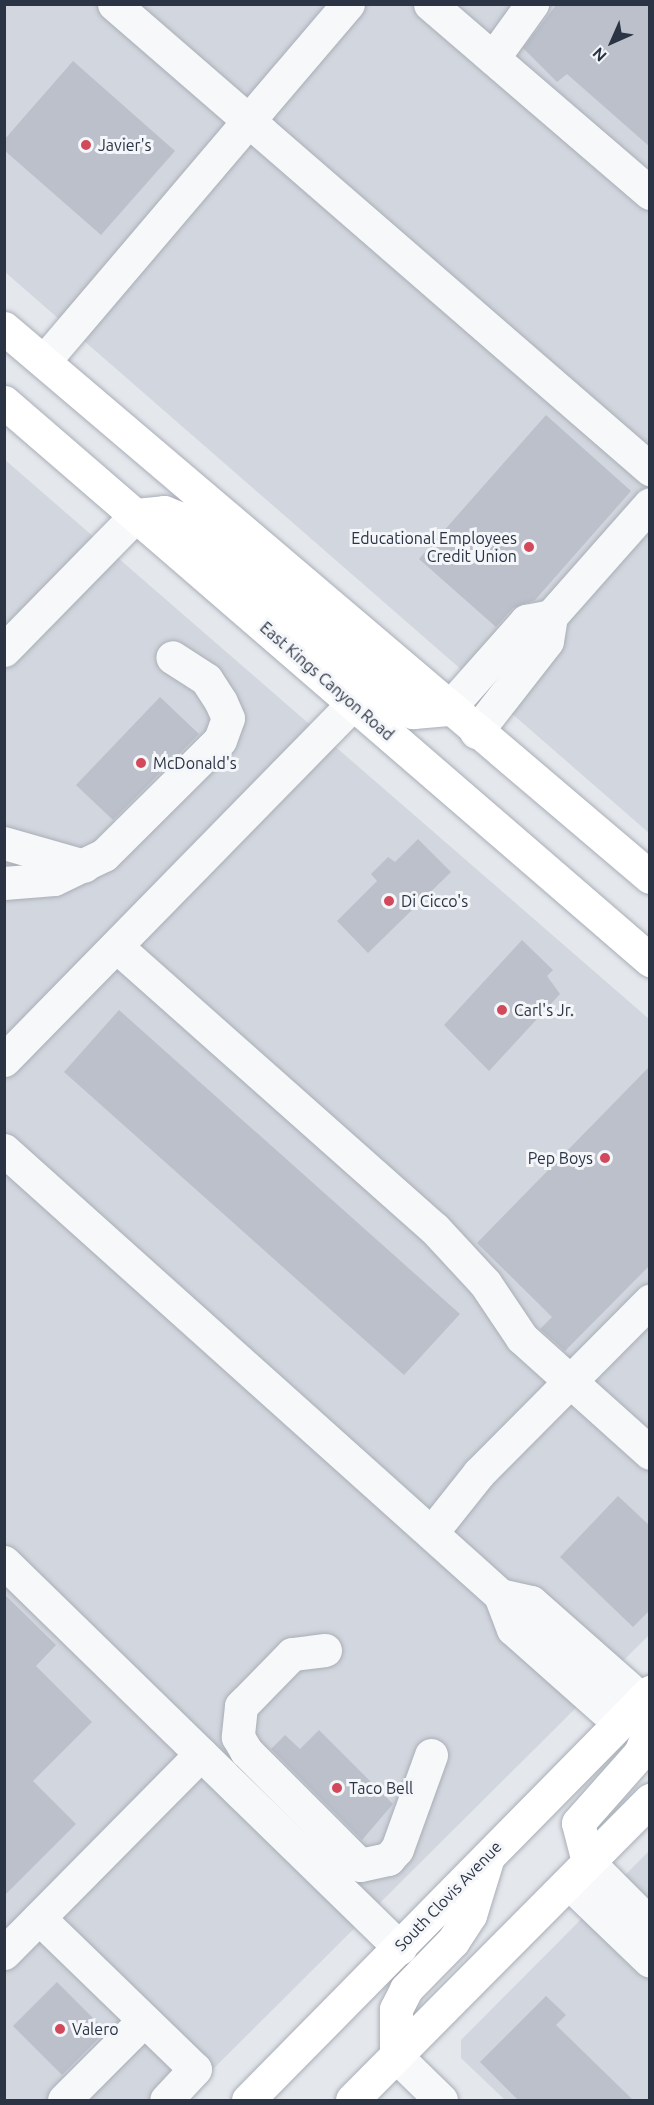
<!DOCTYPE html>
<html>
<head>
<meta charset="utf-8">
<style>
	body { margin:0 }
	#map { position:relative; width:654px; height:2105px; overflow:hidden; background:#e4e7ec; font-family:Ubuntu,sans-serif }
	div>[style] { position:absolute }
	.built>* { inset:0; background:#d2d6de }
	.building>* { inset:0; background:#bbc0ca }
	.roads { filter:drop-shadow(0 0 2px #a9aeb7) drop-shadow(0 0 2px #a9aeb7) }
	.minor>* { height:33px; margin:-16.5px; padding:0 16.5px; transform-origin:16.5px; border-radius:16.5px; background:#f7f8fa }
	.major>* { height:33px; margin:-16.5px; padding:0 16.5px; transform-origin:16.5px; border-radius:16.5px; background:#fff }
	.dots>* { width:16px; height:16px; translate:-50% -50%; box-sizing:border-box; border:3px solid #f4f6f9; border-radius:50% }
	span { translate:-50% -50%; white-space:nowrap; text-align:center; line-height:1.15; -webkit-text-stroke:6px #f4f6f9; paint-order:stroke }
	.poi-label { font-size:16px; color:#2b3445 }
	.left { translate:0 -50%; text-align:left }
	.right { translate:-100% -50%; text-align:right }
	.street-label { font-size:16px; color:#2b3445 }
	.frame { position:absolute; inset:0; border:6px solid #2b3445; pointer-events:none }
	.north { position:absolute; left:582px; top:12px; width:60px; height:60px; -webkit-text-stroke:4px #f4f6f9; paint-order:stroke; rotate:225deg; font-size:16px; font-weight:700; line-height:24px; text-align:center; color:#2b3445 }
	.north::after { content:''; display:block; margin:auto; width:21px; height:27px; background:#2b3445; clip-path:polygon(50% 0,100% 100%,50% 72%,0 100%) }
</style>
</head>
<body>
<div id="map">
	<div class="built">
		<div style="clip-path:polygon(5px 5px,649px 5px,649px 833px,5px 272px)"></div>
		<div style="clip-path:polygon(4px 459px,649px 1019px,649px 1635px,182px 2100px,5px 2100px)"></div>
		<div style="clip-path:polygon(649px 1851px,649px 2100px,505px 2100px,461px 2058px,461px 2040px)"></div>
	</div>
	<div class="building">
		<div style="clip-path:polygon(557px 4px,650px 4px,650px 147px,567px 74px,557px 82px,523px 48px)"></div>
		<div style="clip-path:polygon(73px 61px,175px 151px,101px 235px,4px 150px,4px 140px)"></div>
		<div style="clip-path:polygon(546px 415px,631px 491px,535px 600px,513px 608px,496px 627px,419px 559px)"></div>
		<div style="clip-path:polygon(160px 697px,199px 734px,113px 820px,76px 785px)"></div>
		<div style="clip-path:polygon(418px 839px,451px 872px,368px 953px,337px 921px,377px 881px,371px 874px,388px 857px,395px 862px)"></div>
		<div style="clip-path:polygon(522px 940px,553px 970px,547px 976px,560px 994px,489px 1071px,444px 1025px)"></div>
		<div style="clip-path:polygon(119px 1010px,460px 1314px,404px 1375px,64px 1072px)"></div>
		<div style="clip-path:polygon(650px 1066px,650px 1265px,565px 1351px,540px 1329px,552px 1317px,477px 1243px)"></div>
		<div style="clip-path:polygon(618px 1496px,650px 1526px,650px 1610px,633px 1627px,560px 1557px)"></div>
		<div style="clip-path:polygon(4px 1594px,56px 1645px,36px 1666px,92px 1722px,33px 1781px,76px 1824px,4px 1896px)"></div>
		<div style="clip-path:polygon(319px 1730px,393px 1804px,362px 1840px,271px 1749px,285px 1735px,300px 1749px)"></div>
		<div style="clip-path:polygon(57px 1982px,106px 2031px,62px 2075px,13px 2026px)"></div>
		<div style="clip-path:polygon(546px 1996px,566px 2015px,556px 2025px,633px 2100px,518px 2100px,480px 2062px)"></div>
	</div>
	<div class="roads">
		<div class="minor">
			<div style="left:114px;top:4px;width:710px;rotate:40.94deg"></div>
			<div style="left:430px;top:4px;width:290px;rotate:40.7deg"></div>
			<div style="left:493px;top:58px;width:67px;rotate:-54.2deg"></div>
			<div style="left:44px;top:361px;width:469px;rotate:-49.6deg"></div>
			<div style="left:4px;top:650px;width:189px;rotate:-45.6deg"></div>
			<div style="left:448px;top:709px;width:118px;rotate:-48.4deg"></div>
			<div style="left:526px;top:621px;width:25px;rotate:-11deg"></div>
			<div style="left:476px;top:732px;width:115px;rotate:-52deg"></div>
			<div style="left:547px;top:641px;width:25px;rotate:-81deg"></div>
			<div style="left:551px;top:616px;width:149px;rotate:-48.5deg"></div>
			<div style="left:4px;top:843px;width:83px;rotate:16deg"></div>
			<div style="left:4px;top:883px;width:50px;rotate:-4.6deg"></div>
			<div style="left:54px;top:879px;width:55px;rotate:-25.6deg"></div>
			<div style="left:104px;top:855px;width:163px;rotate:-44.8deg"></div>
			<div style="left:220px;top:740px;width:23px;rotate:-70deg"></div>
			<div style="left:228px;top:718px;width:17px;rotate:-114deg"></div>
			<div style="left:221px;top:702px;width:27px;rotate:-123deg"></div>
			<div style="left:206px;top:679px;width:40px;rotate:-147.1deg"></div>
			<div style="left:116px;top:946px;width:425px;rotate:41.6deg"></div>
			<div style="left:434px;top:1228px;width:75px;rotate:47.2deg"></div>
			<div style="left:485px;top:1283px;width:66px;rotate:56.1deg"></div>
			<div style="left:522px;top:1338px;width:172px;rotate:41.9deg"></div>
			<div style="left:4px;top:1060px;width:499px;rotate:-45.6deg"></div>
			<div style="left:4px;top:1150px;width:666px;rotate:41.9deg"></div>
			<div style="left:432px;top:1532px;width:75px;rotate:-51.5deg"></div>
			<div style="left:479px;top:1473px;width:243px;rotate:-45.2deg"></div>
			<div style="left:4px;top:1562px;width:553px;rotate:44.27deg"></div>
			<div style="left:325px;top:1650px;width:33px;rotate:173deg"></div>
			<div style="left:292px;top:1654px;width:73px;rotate:134.4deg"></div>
			<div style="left:241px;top:1706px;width:31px;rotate:96deg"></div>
			<div style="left:238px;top:1737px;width:16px;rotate:60deg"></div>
			<div style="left:246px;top:1751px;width:161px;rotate:45deg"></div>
			<div style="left:360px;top:1865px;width:29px;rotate:-12deg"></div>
			<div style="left:388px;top:1859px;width:13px;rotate:-48deg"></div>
			<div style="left:397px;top:1849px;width:100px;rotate:-70.1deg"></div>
			<div style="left:619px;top:1723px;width:142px;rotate:-138.4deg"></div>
			<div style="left:513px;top:1629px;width:36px;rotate:-111deg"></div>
			<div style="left:500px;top:1595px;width:32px;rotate:13deg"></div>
			<div style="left:531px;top:1602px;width:148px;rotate:41.4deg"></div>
			<div style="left:588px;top:1862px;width:88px;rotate:45deg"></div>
			<div style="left:569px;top:1883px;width:112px;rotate:43.9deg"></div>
			<div style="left:39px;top:1918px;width:217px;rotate:44.1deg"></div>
			<div style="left:195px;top:2069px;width:42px;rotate:133.1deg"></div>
			<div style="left:4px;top:1953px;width:280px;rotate:-45.3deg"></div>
			<div style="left:396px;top:2056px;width:63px;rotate:44.4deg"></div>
			<div style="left:64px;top:2100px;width:113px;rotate:-45deg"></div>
		</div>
		<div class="major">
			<div style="left:4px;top:328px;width:848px;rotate:40.36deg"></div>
			<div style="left:4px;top:402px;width:854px;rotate:40.82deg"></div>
			<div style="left:136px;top:515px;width:28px;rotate:-6deg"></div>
			<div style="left:164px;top:512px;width:16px;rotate:22deg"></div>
			<div style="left:179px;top:518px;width:304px;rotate:39.7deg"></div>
			<div style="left:413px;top:712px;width:35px;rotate:-5deg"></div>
			<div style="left:588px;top:1862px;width:40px;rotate:-104.4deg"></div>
			<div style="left:578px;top:1823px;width:94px;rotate:-48.5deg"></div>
			<div style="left:640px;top:1753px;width:21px;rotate:-67deg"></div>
			<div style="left:648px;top:1734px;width:35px;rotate:-100deg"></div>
			<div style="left:396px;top:2056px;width:47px;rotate:-90deg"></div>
			<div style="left:396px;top:2009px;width:22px;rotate:-63deg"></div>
			<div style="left:406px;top:1989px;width:67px;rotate:-45.6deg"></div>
			<div style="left:453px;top:1941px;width:31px;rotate:-57deg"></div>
			<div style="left:470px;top:1915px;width:61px;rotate:-72.8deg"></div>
			<div style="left:248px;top:2100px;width:573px;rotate:-45.42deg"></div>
			<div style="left:352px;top:2100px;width:423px;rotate:-45.2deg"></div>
		</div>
	</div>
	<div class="dots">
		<div style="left:86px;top:145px;background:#d1495b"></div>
		<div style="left:529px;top:547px;background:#d1495b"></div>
		<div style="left:141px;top:763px;background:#d1495b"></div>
		<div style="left:389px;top:901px;background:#d1495b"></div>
		<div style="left:502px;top:1010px;background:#d1495b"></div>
		<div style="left:605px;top:1158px;background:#d1495b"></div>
		<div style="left:337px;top:1788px;background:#d1495b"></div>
		<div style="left:60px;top:2029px;background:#d1495b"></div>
	</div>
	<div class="poi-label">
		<span class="left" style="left:98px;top:145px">Javier's</span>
		<span class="right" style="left:517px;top:547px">Educational Employees<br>Credit Union</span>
		<span class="left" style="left:153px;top:763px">McDonald's</span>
		<span class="left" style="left:401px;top:901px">Di Cicco's</span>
		<span class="left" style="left:514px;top:1010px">Carl's Jr.</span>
		<span class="right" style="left:593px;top:1158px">Pep Boys</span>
		<span class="left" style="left:349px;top:1788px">Taco Bell</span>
		<span class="left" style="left:72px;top:2029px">Valero</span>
	</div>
	<div class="street-label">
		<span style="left:327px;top:681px;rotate:41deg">East Kings Canyon Road</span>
		<span style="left:448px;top:1896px;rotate:-46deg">South Clovis Avenue</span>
	</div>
	<div class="frame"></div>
	<div class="north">N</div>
</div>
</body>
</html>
